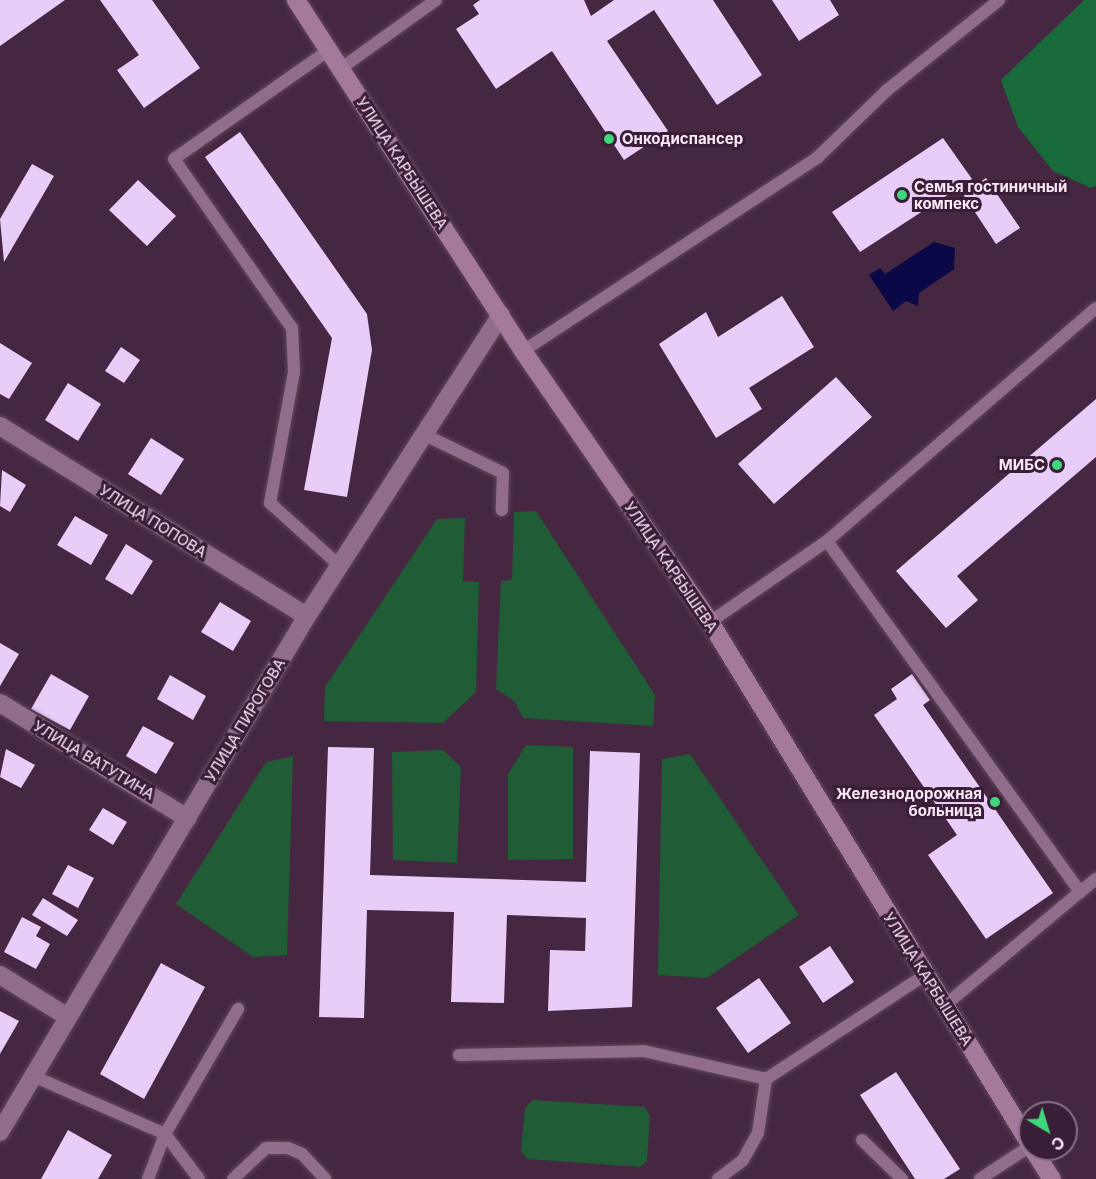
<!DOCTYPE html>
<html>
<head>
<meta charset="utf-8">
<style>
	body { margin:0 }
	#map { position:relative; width:1096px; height:1179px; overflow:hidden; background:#452741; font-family:Inter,sans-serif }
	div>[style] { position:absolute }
	.green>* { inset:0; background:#205c36 }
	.forest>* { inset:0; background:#196a3a }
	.water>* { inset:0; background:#0a0846 }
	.building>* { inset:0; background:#e8cdf8 }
	.roads { filter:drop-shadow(0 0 2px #61475d) drop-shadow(0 0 2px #61475d) }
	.lane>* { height:12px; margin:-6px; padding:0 6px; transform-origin:6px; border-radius:6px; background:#906d8a }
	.street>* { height:18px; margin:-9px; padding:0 9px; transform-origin:9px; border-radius:9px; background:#906d8a }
	.secondary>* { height:18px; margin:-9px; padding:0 9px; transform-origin:9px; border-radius:9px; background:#a4799c }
	.dots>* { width:16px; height:16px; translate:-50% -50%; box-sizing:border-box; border:3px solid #3a1d36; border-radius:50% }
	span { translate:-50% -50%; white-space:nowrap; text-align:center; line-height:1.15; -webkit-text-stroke:6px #3a1d36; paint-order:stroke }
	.poi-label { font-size:15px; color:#fce8f8; font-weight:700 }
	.left { translate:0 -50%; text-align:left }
	.right { translate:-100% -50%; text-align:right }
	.street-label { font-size:15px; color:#fce8f8 }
	.north { position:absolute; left:1018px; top:1101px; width:60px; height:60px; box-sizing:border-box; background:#3a1d36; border:2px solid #886e84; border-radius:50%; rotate:142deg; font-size:16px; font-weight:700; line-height:24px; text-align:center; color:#fce8f8 }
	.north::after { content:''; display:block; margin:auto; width:21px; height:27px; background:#40d77c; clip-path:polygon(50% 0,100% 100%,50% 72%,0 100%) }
</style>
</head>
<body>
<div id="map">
	<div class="green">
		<div style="clip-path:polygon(536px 511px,655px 695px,653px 726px,523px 718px,515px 702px,496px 689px,501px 581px,512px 580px,514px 512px)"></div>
		<div style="clip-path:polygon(465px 518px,463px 581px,479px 582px,476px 692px,443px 723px,324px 721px,325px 687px,437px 519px)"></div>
		<div style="clip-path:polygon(526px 745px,573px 747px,573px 859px,508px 860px,508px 774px)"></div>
		<div style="clip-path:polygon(443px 750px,461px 767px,457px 863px,393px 860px,392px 752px)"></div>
		<div style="clip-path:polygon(690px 754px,799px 915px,707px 978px,658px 975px,662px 759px)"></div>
		<div style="clip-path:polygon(293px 756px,287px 955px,253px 957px,176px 904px,266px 762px)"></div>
		<div style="clip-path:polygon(533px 1100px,645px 1107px,650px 1116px,647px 1161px,640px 1167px,527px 1159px,521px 1151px,525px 1108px)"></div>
	</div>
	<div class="forest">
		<div style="clip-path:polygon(1084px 0,1096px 0,1096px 186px,1091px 188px,1053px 171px,1018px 127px,1001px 80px)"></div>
	</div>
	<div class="water">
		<div style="clip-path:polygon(934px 242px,955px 248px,954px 269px,919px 293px,918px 306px,906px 301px,893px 311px,869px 275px,880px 268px,885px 274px)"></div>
	</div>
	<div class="building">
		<div style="clip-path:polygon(0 0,65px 0,0 46px)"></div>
		<div style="clip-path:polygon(100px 0,152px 0,200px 68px,144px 108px,117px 70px,139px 55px)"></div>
		<div style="clip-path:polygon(480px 0,584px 0,591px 16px,614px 0,713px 0,762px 75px,717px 105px,654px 10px,607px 41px,668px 131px,624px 160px,552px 51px,496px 89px,456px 29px,479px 14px,473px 5px)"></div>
		<div style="clip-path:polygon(772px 0,830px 0,839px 15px,799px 41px)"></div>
		<div style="clip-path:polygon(240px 132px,367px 314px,372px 350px,347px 497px,304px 490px,332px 338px,205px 157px)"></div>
		<div style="clip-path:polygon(943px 138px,972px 179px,860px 252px,832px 212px)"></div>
		<div style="clip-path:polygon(32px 164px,54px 176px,4px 262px,0 219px)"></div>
		<div style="clip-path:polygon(986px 178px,1020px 228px,996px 244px,963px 194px)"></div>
		<div style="clip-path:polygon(138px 180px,176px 216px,147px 246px,109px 210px)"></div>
		<div style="clip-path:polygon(782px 296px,814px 347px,749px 388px,762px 409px,716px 438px,659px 344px,706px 312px,718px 337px)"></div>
		<div style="clip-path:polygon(0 343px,32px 363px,9px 399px,0 394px)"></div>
		<div style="clip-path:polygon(121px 347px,140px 360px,124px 383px,105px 371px)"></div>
		<div style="clip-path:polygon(836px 377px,872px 417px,774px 504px,738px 464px)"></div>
		<div style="clip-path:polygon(68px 383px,101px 404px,78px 441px,45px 420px)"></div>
		<div style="clip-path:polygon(1096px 399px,1096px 457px,957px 576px,978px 600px,946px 628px,896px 571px)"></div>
		<div style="clip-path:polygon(151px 438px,184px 459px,161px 495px,128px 474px)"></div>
		<div style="clip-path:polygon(2px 470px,26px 485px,10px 512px,0 506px)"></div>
		<div style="clip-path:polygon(75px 516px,108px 535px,91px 565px,57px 545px)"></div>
		<div style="clip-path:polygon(126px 544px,153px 561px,132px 595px,105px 579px)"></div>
		<div style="clip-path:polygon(220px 602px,251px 621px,233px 651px,201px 632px)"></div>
		<div style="clip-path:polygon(0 643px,19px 654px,0 686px)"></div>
		<div style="clip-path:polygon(51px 674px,89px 696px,70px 730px,31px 709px)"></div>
		<div style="clip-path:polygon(912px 674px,930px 700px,923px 705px,1053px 893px,986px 939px,928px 855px,957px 835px,874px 715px,897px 699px,891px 689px)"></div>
		<div style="clip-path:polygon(170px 675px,206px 696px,193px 720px,157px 699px)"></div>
		<div style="clip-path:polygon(143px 726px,174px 743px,156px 774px,126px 756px)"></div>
		<div style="clip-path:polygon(328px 747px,374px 748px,370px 875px,586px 882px,590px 751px,640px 753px,632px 1007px,548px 1011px,550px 950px,585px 951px,586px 918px,507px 915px,504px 1003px,451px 1002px,454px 912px,367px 910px,364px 1018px,319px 1017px)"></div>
		<div style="clip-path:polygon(6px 749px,35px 765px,21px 788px,0 777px)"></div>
		<div style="clip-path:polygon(103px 808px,127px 822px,113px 845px,89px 830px)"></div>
		<div style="clip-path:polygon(68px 865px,94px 878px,78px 908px,52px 894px)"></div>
		<div style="clip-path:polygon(43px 898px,78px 920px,67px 936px,32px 915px)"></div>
		<div style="clip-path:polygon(22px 917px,41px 927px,36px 936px,50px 944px,36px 969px,4px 952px)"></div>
		<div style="clip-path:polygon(830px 946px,854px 982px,823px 1003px,799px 967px)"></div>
		<div style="clip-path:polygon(161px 963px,205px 987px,144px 1099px,100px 1074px)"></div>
		<div style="clip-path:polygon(759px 978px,791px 1023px,748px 1053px,716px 1008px)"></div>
		<div style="clip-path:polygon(0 1011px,19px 1021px,0 1054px)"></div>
		<div style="clip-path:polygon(896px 1072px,960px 1169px,944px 1179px,915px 1179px,860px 1095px)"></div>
		<div style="clip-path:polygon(68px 1130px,112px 1155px,98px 1179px,41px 1179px)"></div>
	</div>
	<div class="roads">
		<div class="lane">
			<div style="left:329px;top:50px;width:189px;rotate:144.9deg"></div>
			<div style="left:174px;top:159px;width:206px;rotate:55.1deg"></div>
			<div style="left:292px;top:328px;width:44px;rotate:87.4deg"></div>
			<div style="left:294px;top:372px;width:133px;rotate:100.4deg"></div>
			<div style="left:270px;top:503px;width:94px;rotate:42deg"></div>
			<div style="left:340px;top:69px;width:118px;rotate:-35.7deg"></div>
			<div style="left:523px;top:351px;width:353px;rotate:-33.3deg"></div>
			<div style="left:818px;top:157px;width:95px;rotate:-44.1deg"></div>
			<div style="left:886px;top:91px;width:145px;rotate:-38.8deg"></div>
			<div style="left:423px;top:434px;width:89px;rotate:26deg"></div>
			<div style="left:503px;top:473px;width:37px;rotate:92deg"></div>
			<div style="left:827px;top:541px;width:356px;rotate:-40.9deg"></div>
			<div style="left:710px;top:622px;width:142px;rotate:-34.7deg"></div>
			<div style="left:827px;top:541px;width:433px;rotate:54.2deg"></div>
			<div style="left:1080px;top:892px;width:21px;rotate:-39deg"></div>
			<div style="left:944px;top:1006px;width:177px;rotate:-40deg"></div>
			<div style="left:459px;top:1055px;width:185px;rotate:-1.2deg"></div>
			<div style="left:644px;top:1051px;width:125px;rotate:12.9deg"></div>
			<div style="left:766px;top:1079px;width:190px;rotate:-33.2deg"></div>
			<div style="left:33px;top:1076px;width:144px;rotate:23.7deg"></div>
			<div style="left:165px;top:1134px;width:56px;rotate:52.9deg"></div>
			<div style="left:862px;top:1140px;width:56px;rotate:44.3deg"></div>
			<div style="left:148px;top:1179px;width:48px;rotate:-69.3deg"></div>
			<div style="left:165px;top:1134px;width:145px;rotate:-59.7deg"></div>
			<div style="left:233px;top:1179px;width:45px;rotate:-43.2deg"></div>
			<div style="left:266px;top:1148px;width:22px"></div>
			<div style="left:288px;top:1148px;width:15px;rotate:23deg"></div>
			<div style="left:302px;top:1154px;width:34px;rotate:47deg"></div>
			<div style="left:718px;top:1179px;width:31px;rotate:-37deg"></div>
			<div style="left:743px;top:1160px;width:31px;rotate:-61deg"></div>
			<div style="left:758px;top:1133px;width:55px;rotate:-81.6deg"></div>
			<div style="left:980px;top:1179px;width:60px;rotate:-33.4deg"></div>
		</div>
		<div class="street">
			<div style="left:0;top:426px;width:361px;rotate:31.8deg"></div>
			<div style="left:0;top:703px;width:220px;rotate:31.6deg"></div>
			<div style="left:0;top:975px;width:80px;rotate:31.7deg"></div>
			<div style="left:0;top:1132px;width:600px;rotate:-59.25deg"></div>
			<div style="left:307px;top:616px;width:358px;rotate:-57.2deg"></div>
		</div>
		<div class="secondary">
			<div style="left:296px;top:0;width:418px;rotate:57.1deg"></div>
			<div style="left:523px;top:351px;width:329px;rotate:55.4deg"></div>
			<div style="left:710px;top:622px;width:612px;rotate:58.49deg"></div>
			<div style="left:1033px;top:1149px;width:36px;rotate:58deg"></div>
		</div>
	</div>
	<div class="dots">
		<div style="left:609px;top:139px;background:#40d77c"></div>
		<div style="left:902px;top:195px;background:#40d77c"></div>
		<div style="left:1057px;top:465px;background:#40d77c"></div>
		<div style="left:995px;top:802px;background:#40d77c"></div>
	</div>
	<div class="poi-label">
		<span class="left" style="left:622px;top:139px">Онкодиспансер</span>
		<span class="left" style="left:914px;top:195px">Семья гостиничный<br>компекс</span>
		<span class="right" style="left:1045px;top:465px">МИБС</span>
		<span class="right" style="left:982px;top:802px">Железнодорожная<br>больница</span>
	</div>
	<div class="street-label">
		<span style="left:402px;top:163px;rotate:57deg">УЛИЦА КАРБЫШЕВА</span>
		<span style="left:153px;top:521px;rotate:32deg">УЛИЦА ПОПОВА</span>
		<span style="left:671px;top:567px;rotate:56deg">УЛИЦА КАРБЫШЕВА</span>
		<span style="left:245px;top:720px;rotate:-59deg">УЛИЦА ПИРОГОВА</span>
		<span style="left:94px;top:760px;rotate:31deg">УЛИЦА ВАТУТИНА</span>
		<span style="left:928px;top:979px;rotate:58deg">УЛИЦА КАРБЫШЕВА</span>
	</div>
	<div class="north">С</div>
</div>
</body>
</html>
